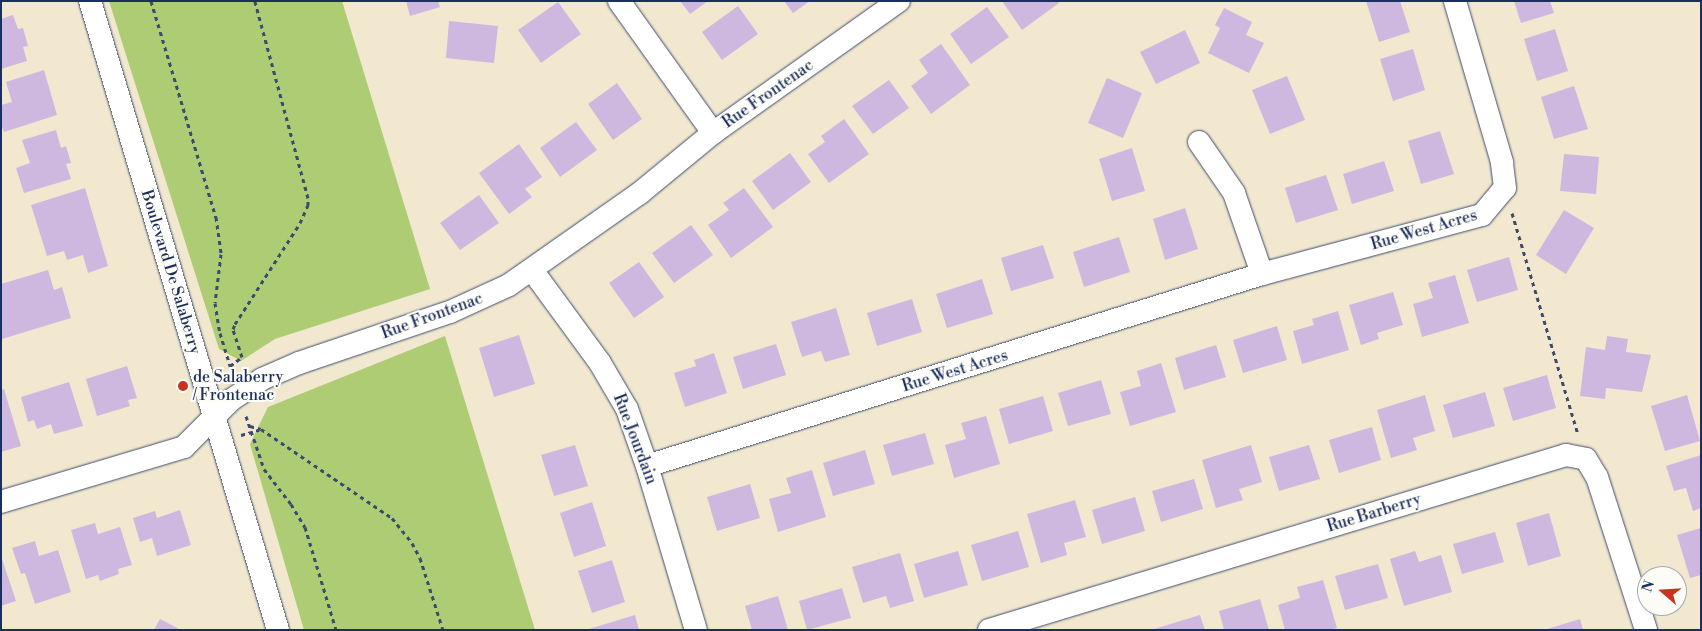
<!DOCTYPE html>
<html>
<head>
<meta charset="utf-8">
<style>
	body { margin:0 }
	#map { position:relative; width:1702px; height:631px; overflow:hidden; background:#f2e8cf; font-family:"Libre Bodoni",serif }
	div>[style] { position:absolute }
	.green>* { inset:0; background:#adcc74 }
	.building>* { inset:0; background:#ceb8e0 }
	.path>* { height:3px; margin-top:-1.5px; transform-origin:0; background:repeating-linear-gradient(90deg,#3b4b6f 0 4px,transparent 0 8px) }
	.roads { filter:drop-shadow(0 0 1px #3b4b6f) drop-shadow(0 0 1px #3b4b6f) }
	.minor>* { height:22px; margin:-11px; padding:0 11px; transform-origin:11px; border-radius:11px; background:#fff }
	.dots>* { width:14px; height:14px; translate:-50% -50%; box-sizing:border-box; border:2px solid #fdfcf7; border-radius:50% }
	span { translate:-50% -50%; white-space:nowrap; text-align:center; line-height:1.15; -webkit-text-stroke:4px #fdfcf7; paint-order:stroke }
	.street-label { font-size:16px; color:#1b2f5e }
	.poi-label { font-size:16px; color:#1b2f5e }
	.left { translate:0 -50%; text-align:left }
	.frame { position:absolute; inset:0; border:2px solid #1b2f5e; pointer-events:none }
	.north { position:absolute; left:1637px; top:566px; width:50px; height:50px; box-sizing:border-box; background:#fdfcf7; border:1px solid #a3aaba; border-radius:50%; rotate:289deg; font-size:14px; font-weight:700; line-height:20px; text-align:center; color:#1b2f5e }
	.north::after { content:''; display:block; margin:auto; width:18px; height:22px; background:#c8321e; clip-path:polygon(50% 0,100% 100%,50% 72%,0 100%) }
</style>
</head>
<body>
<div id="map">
	<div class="green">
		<div style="clip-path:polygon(109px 1px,342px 1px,430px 289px,275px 339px,241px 361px,219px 349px)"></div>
		<div style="clip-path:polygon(445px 336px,535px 630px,304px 630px,250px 444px,268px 407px)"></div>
	</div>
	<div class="building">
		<div style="clip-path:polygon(406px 1px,438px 1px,440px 7px,410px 16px)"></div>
		<div style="clip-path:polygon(680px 1px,708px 1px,690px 14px)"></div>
		<div style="clip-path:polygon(784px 1px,810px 1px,793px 13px)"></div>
		<div style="clip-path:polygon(1002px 1px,1058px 1px,1059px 3px,1022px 30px)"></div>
		<div style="clip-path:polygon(1366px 1px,1400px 1px,1410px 32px,1379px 42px)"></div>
		<div style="clip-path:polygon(1514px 1px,1550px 1px,1554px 13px,1521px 23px)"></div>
		<div style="clip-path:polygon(558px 2px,581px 34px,541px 63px,518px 30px)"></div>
		<div style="clip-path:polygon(738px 6px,758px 34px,722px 60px,702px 32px)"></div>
		<div style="clip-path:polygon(987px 7px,1009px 37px,971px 64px,950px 34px)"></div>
		<div style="clip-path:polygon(1224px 8px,1252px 22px,1246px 35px,1264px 43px,1249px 73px,1208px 53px,1220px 28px,1215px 25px)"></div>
		<div style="clip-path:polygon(13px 15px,18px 29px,23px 28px,28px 46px,23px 47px,27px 61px,1px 69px,1px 19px)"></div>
		<div style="clip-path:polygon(449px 21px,498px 26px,494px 63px,446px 58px)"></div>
		<div style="clip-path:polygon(1555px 29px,1568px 71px,1537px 81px,1524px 39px)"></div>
		<div style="clip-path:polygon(1185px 30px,1200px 63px,1156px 84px,1140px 52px)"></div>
		<div style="clip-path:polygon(941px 44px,970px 85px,931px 114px,911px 86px,928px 73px,919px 60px)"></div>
		<div style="clip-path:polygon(1413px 49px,1425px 90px,1393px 101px,1380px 59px)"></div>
		<div style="clip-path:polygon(44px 70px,57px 115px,4px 132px,1px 124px,1px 105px,12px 102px,6px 82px)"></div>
		<div style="clip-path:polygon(1287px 76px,1305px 120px,1270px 134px,1252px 90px)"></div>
		<div style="clip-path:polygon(1107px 78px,1142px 93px,1123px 138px,1088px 123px)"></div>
		<div style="clip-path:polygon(889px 80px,909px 108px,873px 134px,852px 106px)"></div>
		<div style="clip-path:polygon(617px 83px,642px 119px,613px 140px,588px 104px)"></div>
		<div style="clip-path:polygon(1574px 86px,1588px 129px,1554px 139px,1541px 97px)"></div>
		<div style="clip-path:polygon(844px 119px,869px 154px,829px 183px,808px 154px,825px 142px,821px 136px)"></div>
		<div style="clip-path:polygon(576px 122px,597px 150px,560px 177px,540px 148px)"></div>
		<div style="clip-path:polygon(56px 130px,61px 148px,66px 146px,71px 163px,66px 164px,71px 179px,24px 193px,16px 168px,30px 163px,22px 140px)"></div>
		<div style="clip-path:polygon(1440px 131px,1454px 174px,1421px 184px,1408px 141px)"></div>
		<div style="clip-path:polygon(519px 144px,542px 177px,525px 189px,532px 197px,509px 214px,479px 173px)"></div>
		<div style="clip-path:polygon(1132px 148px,1145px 191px,1112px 201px,1099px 159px)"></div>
		<div style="clip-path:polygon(790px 153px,811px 182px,773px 210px,752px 181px)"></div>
		<div style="clip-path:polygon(1564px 154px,1599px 157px,1596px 194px,1560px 191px)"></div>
		<div style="clip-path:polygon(1384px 161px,1394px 191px,1352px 204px,1343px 174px)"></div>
		<div style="clip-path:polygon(1326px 175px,1338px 210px,1296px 223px,1285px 188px)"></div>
		<div style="clip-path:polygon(85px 188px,108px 266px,88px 273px,83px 255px,67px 260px,64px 251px,47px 256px,31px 205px)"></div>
		<div style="clip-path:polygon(744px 188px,773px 227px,731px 258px,708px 225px,729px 210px,723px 203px)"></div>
		<div style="clip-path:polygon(479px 195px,499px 223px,460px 250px,440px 223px)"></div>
		<div style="clip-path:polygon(1185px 208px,1198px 249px,1165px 260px,1153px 219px)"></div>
		<div style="clip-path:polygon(1564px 210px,1594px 228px,1566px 274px,1536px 255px)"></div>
		<div style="clip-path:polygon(691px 225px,713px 255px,674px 283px,652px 253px)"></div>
		<div style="clip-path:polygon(1119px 237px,1130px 272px,1084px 287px,1073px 252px)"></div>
		<div style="clip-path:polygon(1043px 245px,1054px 278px,1011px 291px,1001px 258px)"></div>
		<div style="clip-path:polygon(1509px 257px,1518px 290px,1477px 302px,1467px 270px)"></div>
		<div style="clip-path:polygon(639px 262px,664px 297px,634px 318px,609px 283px)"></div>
		<div style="clip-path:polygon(48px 270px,54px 290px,62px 287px,71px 318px,2px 339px,1px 284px)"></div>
		<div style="clip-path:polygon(1455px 275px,1469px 323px,1422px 337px,1413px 304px,1433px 298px,1428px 283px)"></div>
		<div style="clip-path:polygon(982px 279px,993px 314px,947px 328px,936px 294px)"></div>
		<div style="clip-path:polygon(1393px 292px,1403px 325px,1377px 333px,1379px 339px,1361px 345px,1349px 305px)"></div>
		<div style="clip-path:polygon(912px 299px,922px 332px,877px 346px,867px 313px)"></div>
		<div style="clip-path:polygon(836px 308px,850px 355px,825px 362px,821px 351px,802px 357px,791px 322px)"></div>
		<div style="clip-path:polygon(1338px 311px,1349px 350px,1302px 364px,1293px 331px,1314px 325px,1312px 319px)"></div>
		<div style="clip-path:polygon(1277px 326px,1287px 360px,1243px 373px,1233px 340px)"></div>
		<div style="clip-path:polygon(519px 335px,535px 384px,494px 397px,479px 348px)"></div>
		<div style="clip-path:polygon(1607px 336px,1628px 339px,1626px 352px,1651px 355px,1642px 392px,1606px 388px,1605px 399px,1580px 396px,1586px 347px,1605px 350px)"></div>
		<div style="clip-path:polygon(776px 344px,786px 375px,743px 389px,733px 357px)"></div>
		<div style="clip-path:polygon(1216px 345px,1226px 377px,1184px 390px,1175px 358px)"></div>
		<div style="clip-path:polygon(714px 353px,727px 393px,685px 407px,674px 373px,696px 366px,694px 360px)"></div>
		<div style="clip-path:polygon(1161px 363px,1176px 412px,1130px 426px,1120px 392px,1141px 386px,1137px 371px)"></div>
		<div style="clip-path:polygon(127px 366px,137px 398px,128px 400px,130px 406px,97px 416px,86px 379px)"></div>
		<div style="clip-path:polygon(1547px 375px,1556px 408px,1513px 421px,1503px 388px)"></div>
		<div style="clip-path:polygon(1101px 380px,1111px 414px,1068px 426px,1058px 393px)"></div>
		<div style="clip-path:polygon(69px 382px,83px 426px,54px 434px,51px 424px,37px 429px,34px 420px,28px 422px,21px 397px)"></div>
		<div style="clip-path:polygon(4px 389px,21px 446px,1px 452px,1px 390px)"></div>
		<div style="clip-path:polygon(1485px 392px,1495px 426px,1453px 438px,1443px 405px)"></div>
		<div style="clip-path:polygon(1425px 395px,1435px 431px,1413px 438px,1417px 450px,1391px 458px,1377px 410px)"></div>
		<div style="clip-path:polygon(1687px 395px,1700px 441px,1665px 451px,1651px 406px)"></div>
		<div style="clip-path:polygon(1043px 396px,1053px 431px,1009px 444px,999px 409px)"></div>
		<div style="clip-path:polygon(986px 416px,1000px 464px,954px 478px,945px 445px,966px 439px,961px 423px)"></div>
		<div style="clip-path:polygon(1372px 427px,1381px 460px,1339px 473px,1329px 440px)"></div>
		<div style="clip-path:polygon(925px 433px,934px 464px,892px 476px,883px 445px)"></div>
		<div style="clip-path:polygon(575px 445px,588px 486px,554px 496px,541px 455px)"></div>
		<div style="clip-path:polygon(1251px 445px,1262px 482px,1239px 489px,1243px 500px,1216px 508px,1202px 460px)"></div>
		<div style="clip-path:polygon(1309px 445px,1320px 479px,1279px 491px,1269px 457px)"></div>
		<div style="clip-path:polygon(865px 450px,875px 484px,833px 496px,823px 463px)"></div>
		<div style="clip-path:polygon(1701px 455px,1701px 508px,1693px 511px,1686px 488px,1674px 491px,1666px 466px)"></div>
		<div style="clip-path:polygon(812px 470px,826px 517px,778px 532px,769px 499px,791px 493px,786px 478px)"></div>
		<div style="clip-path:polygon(1194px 479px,1203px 509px,1161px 522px,1152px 491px)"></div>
		<div style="clip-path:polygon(750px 484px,760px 518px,717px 531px,707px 497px)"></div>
		<div style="clip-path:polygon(1135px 497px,1145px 531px,1102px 544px,1092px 510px)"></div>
		<div style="clip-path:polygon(1075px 500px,1086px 537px,1064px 543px,1067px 555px,1041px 563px,1027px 514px)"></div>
		<div style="clip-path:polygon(592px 502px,606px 546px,574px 557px,560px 513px)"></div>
		<div style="clip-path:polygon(180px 510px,191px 545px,157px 556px,152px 538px,140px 542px,133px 518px,155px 511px,157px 518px)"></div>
		<div style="clip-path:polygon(1549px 513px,1561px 556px,1528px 566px,1516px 523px)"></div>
		<div style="clip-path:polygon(95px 523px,98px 534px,120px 527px,132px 565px,118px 569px,119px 574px,100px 581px,98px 575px,86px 579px,71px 530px)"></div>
		<div style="clip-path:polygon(1701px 528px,1701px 575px,1690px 578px,1677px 535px)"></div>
		<div style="clip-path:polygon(1018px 531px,1029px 567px,982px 581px,971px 545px)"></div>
		<div style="clip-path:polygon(1495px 532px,1504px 562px,1462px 574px,1453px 544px)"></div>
		<div style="clip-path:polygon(35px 541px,39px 556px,58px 550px,71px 592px,35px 604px,25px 573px,21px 574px,12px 548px)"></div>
		<div style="clip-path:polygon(958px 551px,968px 585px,924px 598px,914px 564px)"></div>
		<div style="clip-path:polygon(1415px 551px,1419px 562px,1441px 555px,1452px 592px,1404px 606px,1390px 559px)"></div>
		<div style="clip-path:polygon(900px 553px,914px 601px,890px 608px,886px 596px,863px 603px,852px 567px)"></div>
		<div style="clip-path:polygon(1px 556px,16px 601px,1px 606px)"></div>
		<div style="clip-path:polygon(612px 560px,625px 602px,592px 613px,578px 571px)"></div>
		<div style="clip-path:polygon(1378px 564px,1388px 598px,1345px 610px,1335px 576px)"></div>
		<div style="clip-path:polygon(1323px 580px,1337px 628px,1329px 630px,1285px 630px,1278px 605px,1300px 598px,1297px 587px)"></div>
		<div style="clip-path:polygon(842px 588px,851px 618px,807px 630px,799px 601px)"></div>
		<div style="clip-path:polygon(778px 596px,788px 630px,752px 630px,745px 606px)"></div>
		<div style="clip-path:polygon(1260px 599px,1269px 630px,1224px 630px,1219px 611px)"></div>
		<div style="clip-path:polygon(635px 615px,639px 630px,589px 630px,589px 629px)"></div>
		<div style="clip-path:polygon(1200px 615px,1205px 630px,1154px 630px,1154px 629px)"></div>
		<div style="clip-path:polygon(160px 619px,181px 630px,154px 630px)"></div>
		<div style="clip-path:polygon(1580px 619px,1583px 630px,1547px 630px,1547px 629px)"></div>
	</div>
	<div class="path">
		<div style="left:151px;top:1px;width:226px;rotate:73.3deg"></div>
		<div style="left:216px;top:217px;width:37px;rotate:82deg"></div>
		<div style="left:221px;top:254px;width:49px;rotate:97deg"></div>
		<div style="left:215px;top:303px;width:30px;rotate:81deg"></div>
		<div style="left:220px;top:333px;width:41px;rotate:72.9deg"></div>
		<div style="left:1512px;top:213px;width:231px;rotate:73.4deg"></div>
		<div style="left:230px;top:366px;width:15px;rotate:-37deg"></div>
		<div style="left:242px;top:357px;width:29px;rotate:-108deg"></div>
		<div style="left:233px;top:329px;width:5px;rotate:-68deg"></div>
		<div style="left:235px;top:324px;width:120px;rotate:-57.2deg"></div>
		<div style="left:300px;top:223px;width:20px;rotate:-66deg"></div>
		<div style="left:308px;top:205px;width:7px;rotate:-90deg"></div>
		<div style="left:308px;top:198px;width:204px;rotate:-105.1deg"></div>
		<div style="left:246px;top:416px;width:56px;rotate:71.2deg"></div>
		<div style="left:264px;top:469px;width:44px;rotate:52.4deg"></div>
		<div style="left:291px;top:504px;width:27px;rotate:59deg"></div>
		<div style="left:305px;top:527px;width:108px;rotate:73.2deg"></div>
		<div style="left:250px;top:426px;width:11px;rotate:15deg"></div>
		<div style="left:261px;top:429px;width:158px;rotate:34.2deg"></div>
		<div style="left:392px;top:518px;width:32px;rotate:51deg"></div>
		<div style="left:412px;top:543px;width:17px;rotate:62deg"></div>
		<div style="left:420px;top:558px;width:76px;rotate:72.3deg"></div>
		<div style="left:241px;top:435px;width:19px;rotate:-16deg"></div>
	</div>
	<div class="roads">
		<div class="minor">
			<div style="left:90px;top:1px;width:656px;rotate:73.36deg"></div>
			<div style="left:619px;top:1px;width:162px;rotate:54.5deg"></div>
			<div style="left:1199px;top:142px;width:62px;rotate:55.5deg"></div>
			<div style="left:1234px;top:193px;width:86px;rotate:70.9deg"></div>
			<div style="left:532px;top:270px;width:115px;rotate:53.8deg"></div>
			<div style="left:600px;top:363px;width:53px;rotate:59.6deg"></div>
			<div style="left:627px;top:409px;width:60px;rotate:70.7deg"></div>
			<div style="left:647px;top:466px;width:171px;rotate:73.4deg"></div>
			<div style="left:647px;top:466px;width:644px;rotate:-17.34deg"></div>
			<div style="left:1262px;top:274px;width:228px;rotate:-15deg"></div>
			<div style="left:1482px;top:215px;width:35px;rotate:-50deg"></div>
			<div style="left:1505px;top:188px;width:26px;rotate:-97deg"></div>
			<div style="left:1502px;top:162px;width:168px;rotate:-106.3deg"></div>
			<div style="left:1px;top:502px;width:191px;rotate:-16.7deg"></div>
			<div style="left:184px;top:447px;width:66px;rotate:-45deg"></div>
			<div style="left:231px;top:400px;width:37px;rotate:-34deg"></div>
			<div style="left:262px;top:379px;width:40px;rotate:-23.4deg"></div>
			<div style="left:299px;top:363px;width:159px;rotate:-18.7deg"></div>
			<div style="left:450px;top:312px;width:65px;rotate:-24.6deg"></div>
			<div style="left:509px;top:285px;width:160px;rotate:-35.1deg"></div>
			<div style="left:640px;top:193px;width:94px;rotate:-39.4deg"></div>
			<div style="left:713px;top:133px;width:228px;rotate:-35.4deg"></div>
			<div style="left:989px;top:630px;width:603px;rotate:-16.87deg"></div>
			<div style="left:1566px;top:455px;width:20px;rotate:11deg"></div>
			<div style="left:1586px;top:459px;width:21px;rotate:59deg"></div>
			<div style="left:1597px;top:477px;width:161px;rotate:72.2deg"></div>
		</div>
	</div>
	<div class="dots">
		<div style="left:183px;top:386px;background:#c8321e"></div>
	</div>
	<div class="street-label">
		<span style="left:768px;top:94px;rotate:-35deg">Rue Frontenac</span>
		<span style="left:1424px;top:230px;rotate:-16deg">Rue West Acres</span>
		<span style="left:171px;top:272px;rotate:73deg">Boulevard De Salaberry</span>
		<span style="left:432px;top:316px;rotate:-20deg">Rue Frontenac</span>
		<span style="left:955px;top:371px;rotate:-17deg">Rue West Acres</span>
		<span style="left:635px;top:439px;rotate:69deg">Rue Jourdain</span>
		<span style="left:1374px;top:513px;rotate:-17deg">Rue Barberry</span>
	</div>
	<div class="poi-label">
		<span class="left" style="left:193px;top:386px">de Salaberry<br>/ Frontenac</span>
	</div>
	<div class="frame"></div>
	<div class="north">N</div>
</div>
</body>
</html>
